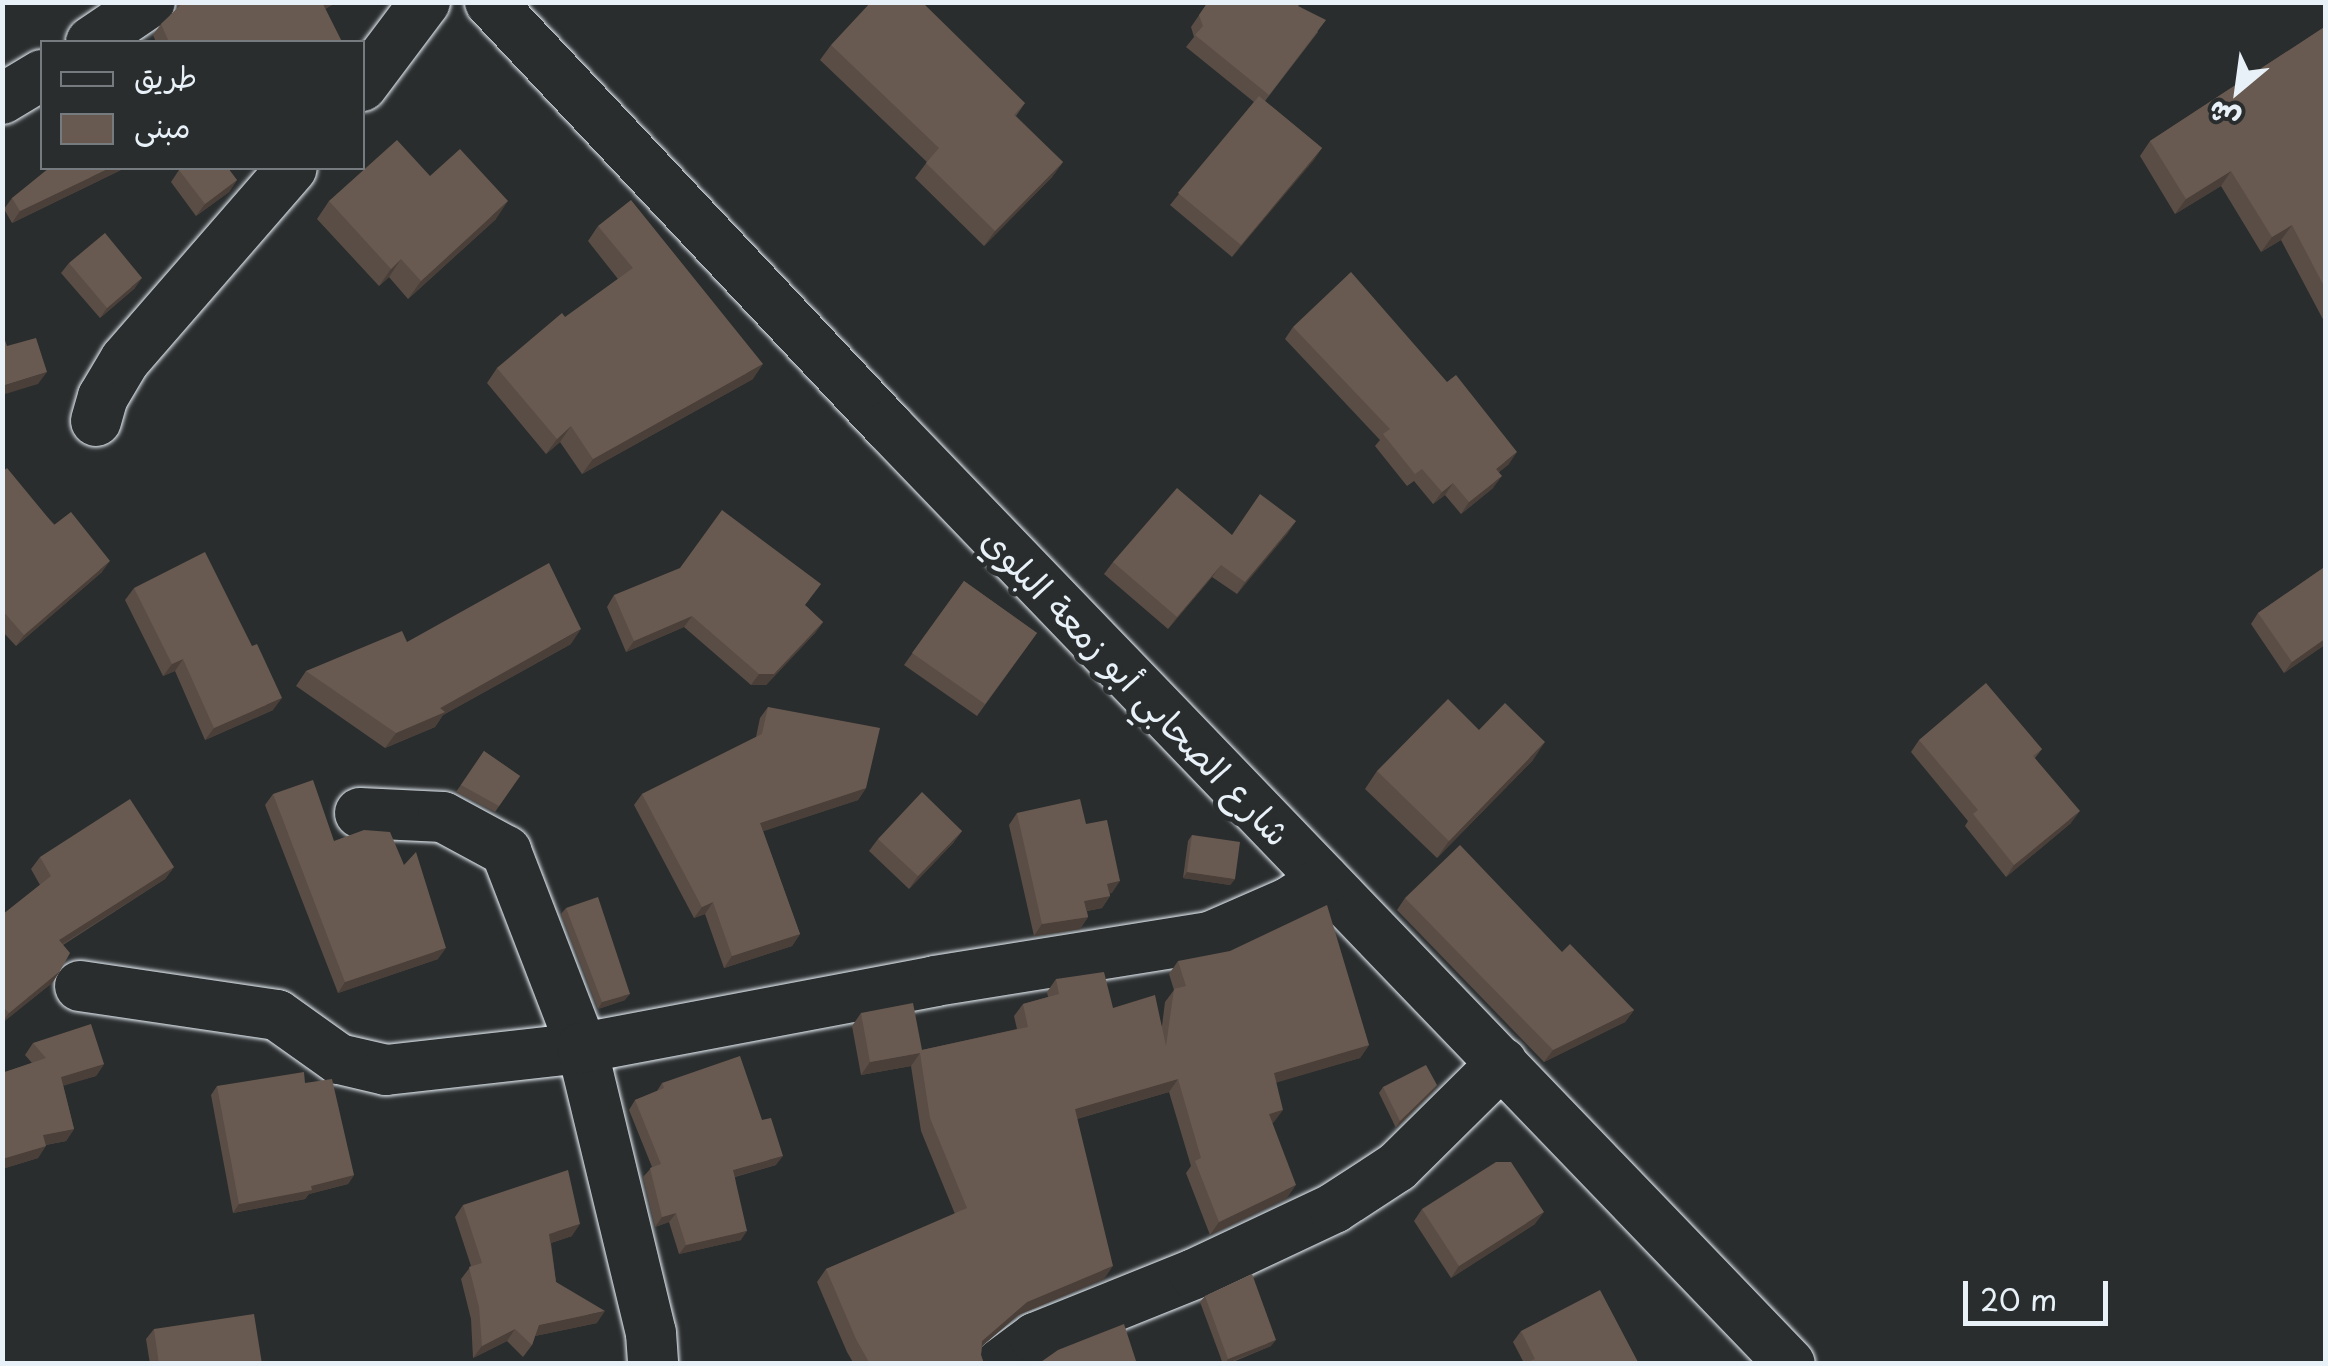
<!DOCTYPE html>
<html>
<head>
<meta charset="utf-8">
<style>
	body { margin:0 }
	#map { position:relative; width:2328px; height:1366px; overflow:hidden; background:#2a2d2e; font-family:"Playpen Sans","Playpen Sans Arabic",sans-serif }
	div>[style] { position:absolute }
	.roads { filter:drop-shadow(0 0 2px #e8f1f8) drop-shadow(0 0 2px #e8f1f8) }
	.minor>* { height:50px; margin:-25px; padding:0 25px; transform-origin:25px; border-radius:25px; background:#2a2d2e }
	.wall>* { inset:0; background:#5a4d46 }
	.shaded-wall>* { inset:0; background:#4a3f39 }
	.building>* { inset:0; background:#695a51 }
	span { translate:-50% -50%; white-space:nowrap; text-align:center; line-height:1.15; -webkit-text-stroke:10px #2a2d2e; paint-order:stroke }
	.street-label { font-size:35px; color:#e8f1f8 }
	.frame { position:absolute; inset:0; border:5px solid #e8f1f8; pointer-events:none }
	.legend { position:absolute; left:40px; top:40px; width:325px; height:130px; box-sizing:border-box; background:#2a2d2e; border:2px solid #767b7f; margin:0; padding:12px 18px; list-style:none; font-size:30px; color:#e8f1f8 }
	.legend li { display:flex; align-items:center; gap:20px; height:50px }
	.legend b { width:50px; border:2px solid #767b7f }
	.north { position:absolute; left:2188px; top:40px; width:100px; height:100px; -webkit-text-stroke:8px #2a2d2e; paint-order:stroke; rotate:209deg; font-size:28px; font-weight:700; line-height:40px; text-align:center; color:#e8f1f8 }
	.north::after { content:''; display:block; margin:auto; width:35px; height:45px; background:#e8f1f8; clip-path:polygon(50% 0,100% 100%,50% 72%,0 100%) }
	.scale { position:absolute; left:1963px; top:1281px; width:145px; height:45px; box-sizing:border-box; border:5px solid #e8f1f8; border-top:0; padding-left:12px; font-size:30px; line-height:35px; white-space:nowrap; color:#e8f1f8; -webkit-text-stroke:8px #2a2d2e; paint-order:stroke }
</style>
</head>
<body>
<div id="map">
	<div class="roads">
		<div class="minor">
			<div style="left:490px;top:2px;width:582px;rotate:46.81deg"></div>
			<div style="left:888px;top:426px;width:1301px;rotate:46.12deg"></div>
			<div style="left:91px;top:42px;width:71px;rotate:-34.1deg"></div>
			<div style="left:362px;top:86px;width:105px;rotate:-53.1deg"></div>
			<div style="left:2px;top:99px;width:47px;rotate:-31deg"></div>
			<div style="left:96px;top:421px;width:25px;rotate:-74deg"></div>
			<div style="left:103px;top:397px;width:43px;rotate:-59.3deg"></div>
			<div style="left:125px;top:360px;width:254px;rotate:-49deg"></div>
			<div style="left:360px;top:813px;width:83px;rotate:2.8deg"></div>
			<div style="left:443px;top:817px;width:72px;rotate:28.4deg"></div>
			<div style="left:506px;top:851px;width:211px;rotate:68.9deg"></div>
			<div style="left:582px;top:1048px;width:293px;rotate:76.4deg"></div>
			<div style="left:651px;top:1333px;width:31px;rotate:86deg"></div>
			<div style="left:80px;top:986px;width:199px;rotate:8.4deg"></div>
			<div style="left:277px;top:1015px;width:76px;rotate:35.4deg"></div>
			<div style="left:339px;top:1059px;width:48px;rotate:13.2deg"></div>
			<div style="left:386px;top:1070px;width:197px;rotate:-6.4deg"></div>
			<div style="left:582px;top:1048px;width:359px;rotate:-10.7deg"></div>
			<div style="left:935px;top:981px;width:278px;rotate:-9.1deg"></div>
			<div style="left:1210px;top:937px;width:85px;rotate:-23.6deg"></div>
			<div style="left:1288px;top:903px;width:43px;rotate:-32.6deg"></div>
			<div style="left:1000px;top:1364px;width:44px;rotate:-36.6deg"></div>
			<div style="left:1035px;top:1338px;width:171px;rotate:-21.9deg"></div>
			<div style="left:1194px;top:1274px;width:155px;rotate:-25.2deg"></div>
			<div style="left:1334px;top:1208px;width:75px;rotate:-33.1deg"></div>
			<div style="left:1397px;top:1167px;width:148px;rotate:-44.7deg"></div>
		</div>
	</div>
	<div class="wall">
		<div style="clip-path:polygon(178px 2px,337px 2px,325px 9px,342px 42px,156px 42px,153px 35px,161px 24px,177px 9px)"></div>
		<div style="clip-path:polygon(1208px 2px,1300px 7px,1318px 32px,1265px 101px,1322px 148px,1232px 257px,1170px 205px,1254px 102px,1186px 47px,1194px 37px,1191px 27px)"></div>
		<div style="clip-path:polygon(2326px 26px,2326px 325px,2281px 240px,2261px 252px,2221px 186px,2175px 214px,2140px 156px,2150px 141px)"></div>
		<div style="clip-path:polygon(831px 45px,1025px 103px,1016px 116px,1063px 162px,1052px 177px,984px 246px,915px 178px,927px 162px,820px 60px)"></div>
		<div style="clip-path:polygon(125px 168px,12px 223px,4px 209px,12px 198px)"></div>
		<div style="clip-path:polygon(179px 170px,237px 180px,229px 192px,196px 216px,171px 182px)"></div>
		<div style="clip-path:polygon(430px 176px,496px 219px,408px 299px,389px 277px,379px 286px,317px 219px,329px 201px)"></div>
		<div style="clip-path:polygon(598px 226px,753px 379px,582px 474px,560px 442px,546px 454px,487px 383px,497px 368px,618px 279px,588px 241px)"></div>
		<div style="clip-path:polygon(69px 263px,135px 288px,100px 318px,61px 273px)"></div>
		<div style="clip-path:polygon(1293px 327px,1509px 464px,1499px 472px,1493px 488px,1461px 514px,1445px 495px,1433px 504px,1414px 481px,1407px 486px,1375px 446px,1380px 440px,1285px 339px)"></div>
		<div style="clip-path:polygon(2px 472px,102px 572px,16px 646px,2px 631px)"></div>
		<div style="clip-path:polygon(1296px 521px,1237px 594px,1212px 577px,1168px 629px,1104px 574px,1113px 562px)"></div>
		<div style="clip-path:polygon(2326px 566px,2326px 644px,2284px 673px,2251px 624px,2258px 613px)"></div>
		<div style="clip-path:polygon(964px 581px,1037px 633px,977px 716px,904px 665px)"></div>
		<div style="clip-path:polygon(134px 588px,273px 710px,205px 740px,175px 671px,163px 676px,125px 600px)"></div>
		<div style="clip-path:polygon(614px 595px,806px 606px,823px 622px,815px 633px,766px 685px,751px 685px,684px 627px,626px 652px,607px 607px)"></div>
		<div style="clip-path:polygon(571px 644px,443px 715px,435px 727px,385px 748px,296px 686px,306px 671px)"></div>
		<div style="clip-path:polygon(768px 707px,866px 788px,858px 800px,763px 831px,800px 934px,792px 946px,724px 968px,705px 914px,694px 918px,634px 805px,642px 794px,756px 737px,760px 718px)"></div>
		<div style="clip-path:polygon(1479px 730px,1533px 760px,1437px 858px,1365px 789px,1377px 771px)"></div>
		<div style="clip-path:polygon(1919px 740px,2042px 749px,2035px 758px,2071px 823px,2006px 877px,1965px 826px,1968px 821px,1911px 752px)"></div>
		<div style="clip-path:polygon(484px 751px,520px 776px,495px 812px,456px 792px)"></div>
		<div style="clip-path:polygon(273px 794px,334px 841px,404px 865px,438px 959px,338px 993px,265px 805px)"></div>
		<div style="clip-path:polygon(1017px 813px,1086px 824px,1112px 893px,1110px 893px,1110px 896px,1102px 908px,1087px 911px,1088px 917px,1080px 929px,1034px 936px,1009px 825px)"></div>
		<div style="clip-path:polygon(962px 831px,953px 843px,909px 889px,869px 851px,878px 839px)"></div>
		<div style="clip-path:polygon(1192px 835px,1235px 879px,1230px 885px,1183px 878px,1188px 841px)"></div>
		<div style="clip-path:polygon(40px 857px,174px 867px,165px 879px,63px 945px,60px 971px,52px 983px,2px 1023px,2px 915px,40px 885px,31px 869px)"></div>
		<div style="clip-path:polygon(1405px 898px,1562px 952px,1634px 1010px,1625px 1022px,1544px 1062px,1397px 910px)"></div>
		<div style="clip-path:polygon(566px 908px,625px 1000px,598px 1009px,561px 914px)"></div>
		<div style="clip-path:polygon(1178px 961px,1369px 1045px,1360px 1058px,1276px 1082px,1274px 1122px,1272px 1123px,1287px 1198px,1210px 1235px,1186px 1173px,1191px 1166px,1169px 1092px,1077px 1119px,1104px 1279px,1018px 1315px,982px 1346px,981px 1355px,984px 1364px,854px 1364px,847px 1352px,817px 1282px,826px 1269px,955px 1214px,921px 1131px,911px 1066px,861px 1075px,852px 1026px,861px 1013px,922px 1050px,1017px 1029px,1014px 1016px,1023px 1004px,1048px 997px,1047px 992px,1056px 979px,1113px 1008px,1162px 1026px,1165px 1002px,1174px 990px,1169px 974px)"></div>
		<div style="clip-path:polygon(33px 1043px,104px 1064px,96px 1076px,63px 1085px,74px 1129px,66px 1141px,46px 1145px,38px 1158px,2px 1169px,2px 1073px,32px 1063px,25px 1055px)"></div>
		<div style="clip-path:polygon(305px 1083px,354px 1175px,348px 1184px,309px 1194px,305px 1199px,233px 1213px,211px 1095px,217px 1086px)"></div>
		<div style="clip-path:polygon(662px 1083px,776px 1165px,735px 1177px,741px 1240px,679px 1254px,669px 1222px,655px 1227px,643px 1177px,652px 1167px,629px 1110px,635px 1100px,657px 1091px)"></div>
		<div style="clip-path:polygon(1437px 1085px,1432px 1092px,1396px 1128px,1379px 1093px,1383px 1087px)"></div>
		<div style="clip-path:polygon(463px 1205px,572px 1236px,551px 1243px,556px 1282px,597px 1323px,535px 1336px,532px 1345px,523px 1357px,507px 1341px,473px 1358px,471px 1319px,461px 1279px,471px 1266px,455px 1217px)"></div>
		<div style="clip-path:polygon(1422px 1209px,1535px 1224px,1451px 1278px,1414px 1221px)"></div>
		<div style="clip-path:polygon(1205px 1296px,1271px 1346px,1228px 1364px,1223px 1364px,1200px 1302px)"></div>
		<div style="clip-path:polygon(154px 1329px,262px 1364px,150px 1364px,146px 1339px)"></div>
		<div style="clip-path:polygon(1521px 1331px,1639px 1364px,1524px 1363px,1513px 1342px)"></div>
	</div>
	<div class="shaded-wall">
		<div style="clip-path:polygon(325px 2px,337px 2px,315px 15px,323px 4px)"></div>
		<div style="clip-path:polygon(1322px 148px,1314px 160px,1232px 257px,1241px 245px)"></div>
		<div style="clip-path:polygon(1063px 162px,1052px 177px,984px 246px,995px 231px)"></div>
		<div style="clip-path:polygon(110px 168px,125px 168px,12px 223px,20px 211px)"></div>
		<div style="clip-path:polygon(2231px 171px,2221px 186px,2175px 214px,2186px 199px)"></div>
		<div style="clip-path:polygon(237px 180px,229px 192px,196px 216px,205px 204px)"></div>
		<div style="clip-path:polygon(508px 201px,496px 219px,408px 299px,421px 281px)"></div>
		<div style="clip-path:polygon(2292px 225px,2281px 240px,2261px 252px,2272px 237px)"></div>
		<div style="clip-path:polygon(401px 259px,389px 277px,379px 286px,391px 269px)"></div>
		<div style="clip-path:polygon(142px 278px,135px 288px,100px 318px,107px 308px)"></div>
		<div style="clip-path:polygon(763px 364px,753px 379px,582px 474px,593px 459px)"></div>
		<div style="clip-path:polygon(47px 372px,38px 384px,2px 395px,2px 386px)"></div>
		<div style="clip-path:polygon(571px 426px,560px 442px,546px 454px,557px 439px)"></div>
		<div style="clip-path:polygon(1517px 452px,1509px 464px,1488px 481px,1496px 469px)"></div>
		<div style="clip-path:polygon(1502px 476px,1493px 488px,1461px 514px,1469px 502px)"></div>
		<div style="clip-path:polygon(1453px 483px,1445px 495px,1433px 504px,1442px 492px)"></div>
		<div style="clip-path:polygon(1296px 521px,1288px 533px,1237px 594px,1245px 582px)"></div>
		<div style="clip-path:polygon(110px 561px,102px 572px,16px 646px,24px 635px)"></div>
		<div style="clip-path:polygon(1221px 565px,1212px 577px,1168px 629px,1177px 617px)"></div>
		<div style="clip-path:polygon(692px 616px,684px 627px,626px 652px,634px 641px)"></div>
		<div style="clip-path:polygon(823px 622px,815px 633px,766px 685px,751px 685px,759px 674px)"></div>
		<div style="clip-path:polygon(581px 629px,571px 644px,443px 715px,435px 727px,385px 748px,396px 733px)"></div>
		<div style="clip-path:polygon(2326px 638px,2326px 644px,2284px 673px,2292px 662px)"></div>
		<div style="clip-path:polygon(183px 659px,175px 671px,163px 676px,172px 664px)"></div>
		<div style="clip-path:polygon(282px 698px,273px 710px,205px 740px,214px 728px)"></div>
		<div style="clip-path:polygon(1545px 742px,1533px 760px,1437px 858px,1449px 841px)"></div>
		<div style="clip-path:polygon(866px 788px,858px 800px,752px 835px,760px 823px)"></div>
		<div style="clip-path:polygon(2080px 811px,2071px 823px,2006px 877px,2014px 865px)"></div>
		<div style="clip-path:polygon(962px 831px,953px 843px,909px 889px,918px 876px)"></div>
		<div style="clip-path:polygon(174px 867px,165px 879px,50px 952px,59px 940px)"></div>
		<div style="clip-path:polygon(1187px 872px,1235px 879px,1230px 885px,1183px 878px)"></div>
		<div style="clip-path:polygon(1120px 881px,1112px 893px,1099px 896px,1107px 884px)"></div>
		<div style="clip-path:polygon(1110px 896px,1102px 908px,1076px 913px,1084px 901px)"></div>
		<div style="clip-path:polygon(713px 902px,705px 914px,694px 918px,702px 907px)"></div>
		<div style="clip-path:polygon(1088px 917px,1080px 929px,1034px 936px,1042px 924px)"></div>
		<div style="clip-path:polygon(800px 934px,792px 946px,724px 968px,732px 956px)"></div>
		<div style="clip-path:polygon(446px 948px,438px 959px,338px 993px,345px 982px)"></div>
		<div style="clip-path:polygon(60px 971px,52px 983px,2px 1023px,9px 1013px)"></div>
		<div style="clip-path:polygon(630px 994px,625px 1000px,598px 1009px,602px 1002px)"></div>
		<div style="clip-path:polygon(1634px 1010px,1625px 1022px,1544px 1062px,1553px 1050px)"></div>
		<div style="clip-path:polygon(1369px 1045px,1360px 1058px,1265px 1086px,1274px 1073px)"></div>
		<div style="clip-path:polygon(920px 1053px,911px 1066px,861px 1075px,870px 1062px)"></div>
		<div style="clip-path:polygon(104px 1064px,96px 1076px,53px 1089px,61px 1077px)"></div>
		<div style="clip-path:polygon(1178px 1079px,1169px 1092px,1066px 1122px,1075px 1109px)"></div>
		<div style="clip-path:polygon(1437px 1085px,1432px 1092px,1396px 1128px,1400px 1121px)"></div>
		<div style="clip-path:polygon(1283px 1110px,1274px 1122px,1260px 1127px,1269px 1114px)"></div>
		<div style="clip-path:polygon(74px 1129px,66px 1141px,34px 1147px,43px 1135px)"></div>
		<div style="clip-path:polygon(46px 1146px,38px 1158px,2px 1169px,2px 1159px)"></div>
		<div style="clip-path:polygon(783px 1156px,776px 1165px,726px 1179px,733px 1170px)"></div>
		<div style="clip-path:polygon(354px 1175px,348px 1184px,309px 1194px,305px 1199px,233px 1213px,239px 1204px)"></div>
		<div style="clip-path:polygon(1296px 1185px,1287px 1198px,1210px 1235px,1219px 1222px)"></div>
		<div style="clip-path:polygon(1544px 1212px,1535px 1224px,1451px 1278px,1459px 1266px)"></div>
		<div style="clip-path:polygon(676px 1213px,669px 1222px,655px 1227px,662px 1217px)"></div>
		<div style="clip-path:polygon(580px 1224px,572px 1236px,541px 1246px,549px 1234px)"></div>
		<div style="clip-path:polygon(747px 1231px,741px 1240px,679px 1254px,686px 1245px)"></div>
		<div style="clip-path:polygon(1113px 1266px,1104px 1279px,1018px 1315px,973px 1354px,982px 1341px,1027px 1302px)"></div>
		<div style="clip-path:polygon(605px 1311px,597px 1323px,530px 1337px,539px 1325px)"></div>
		<div style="clip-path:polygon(515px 1329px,507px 1341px,473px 1358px,482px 1346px)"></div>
		<div style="clip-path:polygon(1276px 1340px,1271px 1346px,1225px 1364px,1228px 1359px)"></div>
	</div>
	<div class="building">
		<div style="clip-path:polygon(184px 2px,325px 2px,323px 4px,342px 42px,169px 42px,161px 24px)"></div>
		<div style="clip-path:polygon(871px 2px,922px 2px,1025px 103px,1014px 115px,1063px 162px,995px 231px,926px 163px,939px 148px,831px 45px)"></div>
		<div style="clip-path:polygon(1208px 2px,1302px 2px,1298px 6px,1326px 20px,1269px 95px,1195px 35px,1203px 26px,1199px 15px)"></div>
		<div style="clip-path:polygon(2326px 26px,2326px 290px,2292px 225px,2272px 237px,2231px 171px,2186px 199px,2150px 141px)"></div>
		<div style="clip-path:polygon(1259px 96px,1322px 148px,1241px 245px,1178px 193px)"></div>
		<div style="clip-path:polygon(397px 140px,430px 176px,460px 149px,508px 201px,421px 281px,401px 259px,391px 269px,329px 201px)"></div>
		<div style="clip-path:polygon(49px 168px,110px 168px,20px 211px,12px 198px)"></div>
		<div style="clip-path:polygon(182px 168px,228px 168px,237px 180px,205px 204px,179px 170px)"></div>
		<div style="clip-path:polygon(631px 200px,763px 364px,593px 459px,571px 426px,557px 439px,497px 368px,562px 313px,565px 317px,633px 268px,598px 226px)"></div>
		<div style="clip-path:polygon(105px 233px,142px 278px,107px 308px,69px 263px)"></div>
		<div style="clip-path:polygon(1351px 272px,1447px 382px,1456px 375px,1517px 452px,1496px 469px,1502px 476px,1469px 502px,1453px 483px,1442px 492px,1422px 469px,1415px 474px,1383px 434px,1390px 429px,1293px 327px)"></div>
		<div style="clip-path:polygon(2px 332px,7px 346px,36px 338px,47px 372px,2px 386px)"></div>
		<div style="clip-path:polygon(7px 468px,54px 525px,71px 512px,110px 561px,24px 635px,2px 610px,2px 472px)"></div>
		<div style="clip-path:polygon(1177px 488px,1232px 535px,1260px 494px,1296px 521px,1245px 582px,1221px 565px,1177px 617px,1113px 562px)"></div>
		<div style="clip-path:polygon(722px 510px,821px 584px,805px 605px,823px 622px,774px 674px,759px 674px,692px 616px,634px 641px,614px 595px,680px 568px)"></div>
		<div style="clip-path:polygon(205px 552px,252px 646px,257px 644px,282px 698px,214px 728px,183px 659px,172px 664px,134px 588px)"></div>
		<div style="clip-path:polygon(549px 563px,581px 629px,440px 708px,445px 712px,396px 733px,306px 671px,402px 631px,407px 642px)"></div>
		<div style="clip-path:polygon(2326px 566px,2326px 638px,2292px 662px,2258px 613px)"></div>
		<div style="clip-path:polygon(964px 581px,1037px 633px,985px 704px,912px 653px)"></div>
		<div style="clip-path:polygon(1986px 683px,2042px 749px,2033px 756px,2080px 811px,2014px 865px,1973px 814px,1978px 810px,1919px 740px)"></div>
		<div style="clip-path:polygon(1448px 699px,1479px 730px,1505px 703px,1545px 742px,1449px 841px,1377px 771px)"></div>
		<div style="clip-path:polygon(768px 707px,880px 728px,866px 788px,760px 823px,800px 934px,732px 956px,713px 902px,702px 907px,642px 794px,762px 734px)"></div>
		<div style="clip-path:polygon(484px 751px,520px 776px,499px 806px,461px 785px)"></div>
		<div style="clip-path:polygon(313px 780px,334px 841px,364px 830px,390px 832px,404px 865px,416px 852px,446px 948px,345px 982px,273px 794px)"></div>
		<div style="clip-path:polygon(922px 792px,962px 831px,918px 876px,878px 839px)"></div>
		<div style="clip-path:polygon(130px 799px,174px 867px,59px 940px,70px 953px,60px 971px,9px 1013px,2px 1006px,2px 915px,51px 876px,40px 857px)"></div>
		<div style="clip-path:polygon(1080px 799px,1086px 824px,1107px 820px,1120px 881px,1107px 884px,1110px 896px,1084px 901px,1088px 917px,1042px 924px,1017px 813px)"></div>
		<div style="clip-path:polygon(1192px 835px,1240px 842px,1235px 879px,1187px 872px)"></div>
		<div style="clip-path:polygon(1460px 845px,1562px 952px,1570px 944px,1634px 1010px,1553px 1050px,1405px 898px)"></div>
		<div style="clip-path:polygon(598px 897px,630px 994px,602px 1002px,566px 908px)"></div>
		<div style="clip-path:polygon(1327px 905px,1369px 1045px,1274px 1073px,1283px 1110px,1269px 1114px,1296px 1185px,1219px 1222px,1195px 1161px,1201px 1158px,1178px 1079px,1075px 1109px,1113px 1266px,1027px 1302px,982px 1341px,981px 1355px,984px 1364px,870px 1364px,856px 1339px,826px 1269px,967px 1208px,930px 1118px,920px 1053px,870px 1062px,861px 1013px,913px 1003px,922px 1050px,1028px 1027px,1023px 1004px,1059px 994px,1056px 979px,1104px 972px,1113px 1008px,1155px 995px,1166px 1046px,1174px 989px,1186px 986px,1178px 961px,1230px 951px)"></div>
		<div style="clip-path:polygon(91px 1024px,104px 1064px,61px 1077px,74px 1129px,43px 1135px,46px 1146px,2px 1159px,2px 1120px,5px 1119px,2px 1111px,2px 1073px,46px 1058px,33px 1043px)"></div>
		<div style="clip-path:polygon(740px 1056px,762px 1120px,771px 1118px,783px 1156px,733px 1170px,747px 1231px,686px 1245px,676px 1213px,662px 1217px,650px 1168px,661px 1164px,635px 1100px,664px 1088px,662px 1083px)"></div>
		<div style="clip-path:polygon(1426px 1065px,1437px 1085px,1400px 1121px,1383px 1087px)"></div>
		<div style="clip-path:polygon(304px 1072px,305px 1083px,332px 1079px,354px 1175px,311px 1186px,312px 1190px,239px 1204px,217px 1086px)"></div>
		<div style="clip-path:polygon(1496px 1162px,1511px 1162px,1544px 1212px,1459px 1266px,1422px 1209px)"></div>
		<div style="clip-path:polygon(568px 1170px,580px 1224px,549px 1234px,556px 1282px,605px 1311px,539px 1325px,532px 1345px,515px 1329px,482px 1346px,479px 1307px,469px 1267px,482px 1263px,463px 1205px)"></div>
		<div style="clip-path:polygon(1252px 1274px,1276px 1340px,1228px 1359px,1205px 1296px)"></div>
		<div style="clip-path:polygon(1600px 1290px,1639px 1364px,1522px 1364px,1535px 1359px,1521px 1331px)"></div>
		<div style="clip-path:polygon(254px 1314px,262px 1364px,159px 1364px,154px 1329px)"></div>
		<div style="clip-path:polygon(1124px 1324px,1137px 1364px,1038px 1364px,1058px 1350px)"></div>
	</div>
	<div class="street-label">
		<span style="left:1137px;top:686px;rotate:46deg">شارع الصحابي أبو زمعة البلوي</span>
	</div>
	<div class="frame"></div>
	<ul class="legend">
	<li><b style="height:12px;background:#2a2d2e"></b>طريق</li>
	<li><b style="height:28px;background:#695a51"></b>مبنى</li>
	</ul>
	<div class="north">ش</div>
	<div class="scale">20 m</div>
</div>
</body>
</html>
